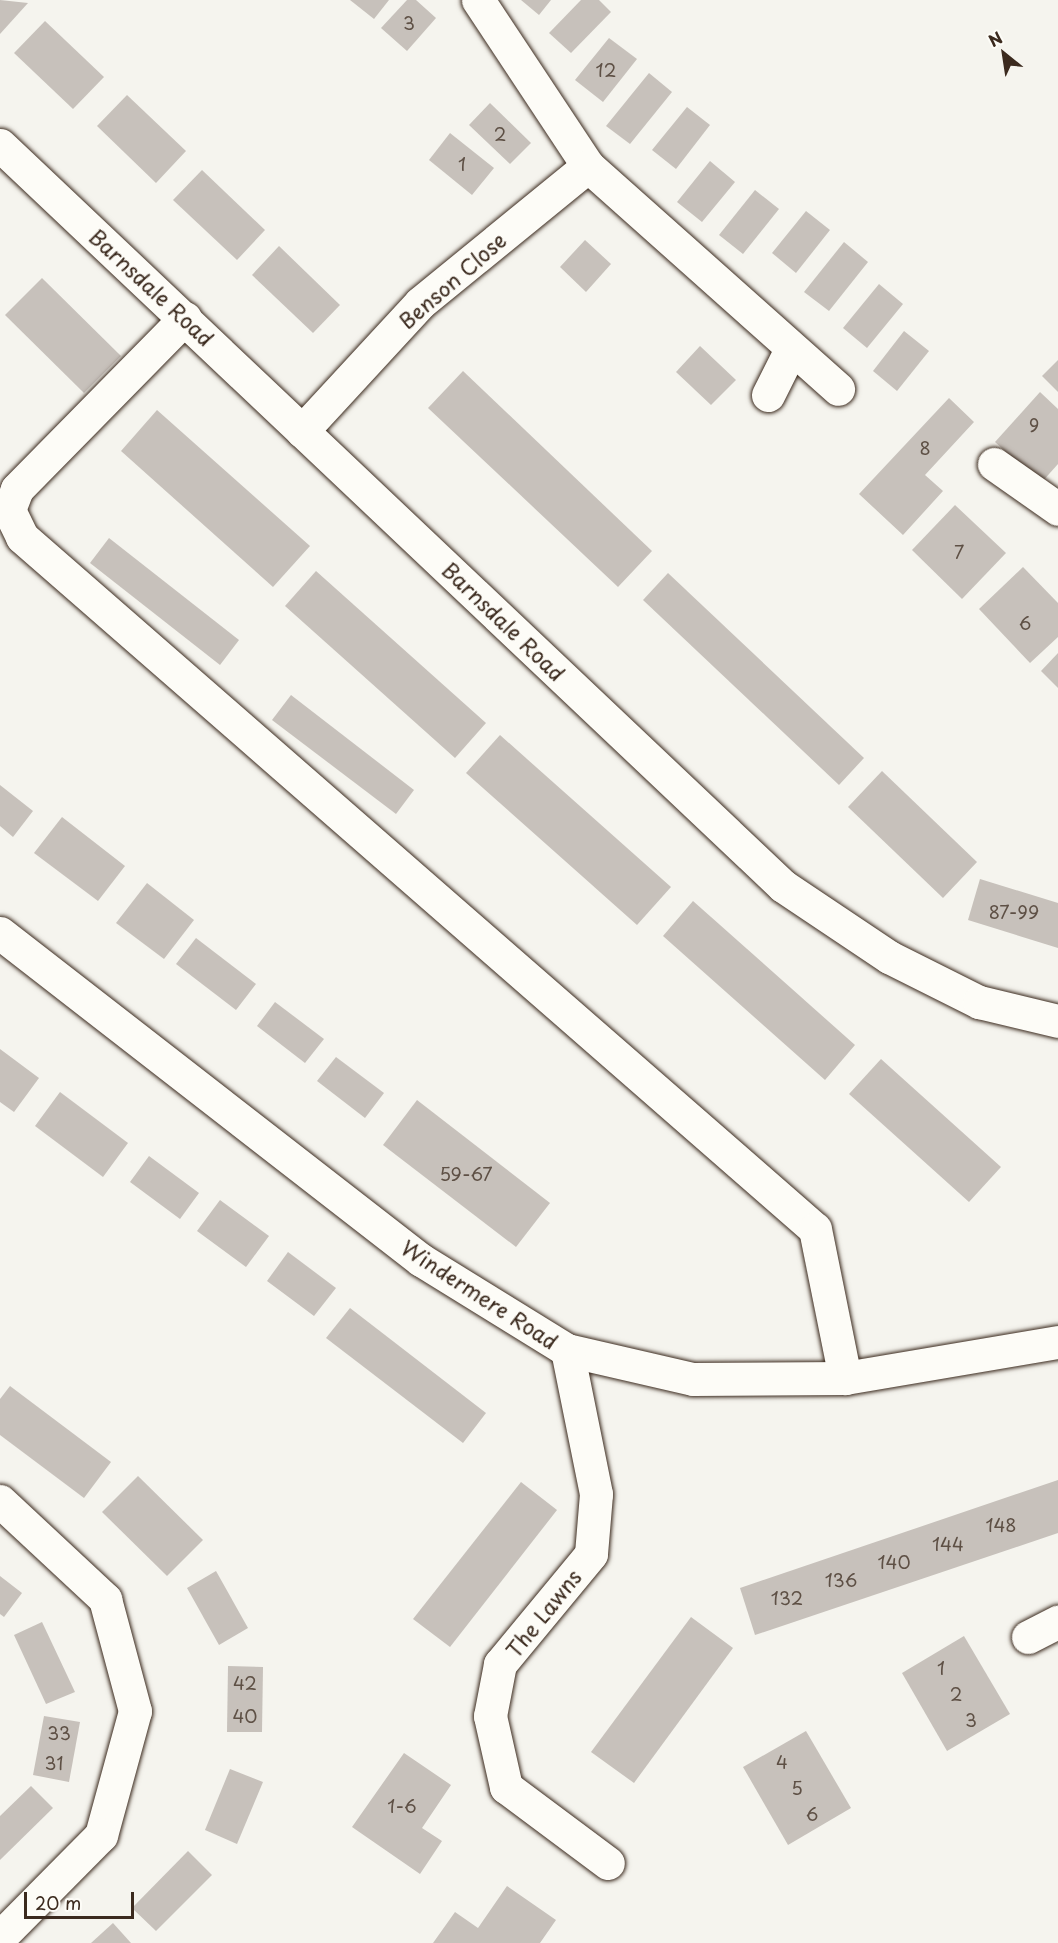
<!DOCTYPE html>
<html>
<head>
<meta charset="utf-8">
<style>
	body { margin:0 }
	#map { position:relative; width:1058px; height:1943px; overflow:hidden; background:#f5f4ee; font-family:"Playpen Sans",sans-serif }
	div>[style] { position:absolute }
	.building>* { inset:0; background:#c7c1bb }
	.roads { filter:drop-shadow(0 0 2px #3b2a1e) drop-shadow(0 0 2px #3b2a1e) }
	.minor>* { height:33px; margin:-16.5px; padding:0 16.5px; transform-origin:16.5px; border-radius:16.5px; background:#fdfcf7 }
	span { translate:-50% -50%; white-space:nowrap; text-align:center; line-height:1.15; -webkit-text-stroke:5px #fdfcf7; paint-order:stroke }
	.number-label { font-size:18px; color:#5e5045 }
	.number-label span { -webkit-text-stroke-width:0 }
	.street-label { font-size:21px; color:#3b2a1e }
	.north { position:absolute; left:974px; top:24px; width:60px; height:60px; -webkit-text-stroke:4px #fdfcf7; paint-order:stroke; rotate:330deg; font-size:16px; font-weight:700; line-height:24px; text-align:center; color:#3b2a1e }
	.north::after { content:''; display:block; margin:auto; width:21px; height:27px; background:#3b2a1e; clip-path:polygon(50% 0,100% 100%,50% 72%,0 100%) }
	.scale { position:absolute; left:24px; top:1892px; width:110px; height:27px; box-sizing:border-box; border:3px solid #3b2a1e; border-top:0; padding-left:8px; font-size:18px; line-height:21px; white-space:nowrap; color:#3b2a1e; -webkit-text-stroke:4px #fdfcf7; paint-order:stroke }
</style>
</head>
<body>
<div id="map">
	<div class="building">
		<div style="clip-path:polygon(0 0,28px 3px,0 34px)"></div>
		<div style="clip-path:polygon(350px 0,389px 0,374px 19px)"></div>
		<div style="clip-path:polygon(407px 0,416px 0,436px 18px,407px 51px,381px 28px)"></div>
		<div style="clip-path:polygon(521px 0,551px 0,539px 15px)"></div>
		<div style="clip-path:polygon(581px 0,599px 0,611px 12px,571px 53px,549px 33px)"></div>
		<div style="clip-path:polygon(45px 21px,104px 77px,73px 109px,14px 53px)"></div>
		<div style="clip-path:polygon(609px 38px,637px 59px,603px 102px,575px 80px)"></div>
		<div style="clip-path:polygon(649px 73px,672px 92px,630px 144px,606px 126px)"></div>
		<div style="clip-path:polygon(127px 95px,186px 151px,156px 183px,97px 126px)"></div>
		<div style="clip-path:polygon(490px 103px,531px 143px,510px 164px,469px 125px)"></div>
		<div style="clip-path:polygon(687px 107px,710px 125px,676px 169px,652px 150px)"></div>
		<div style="clip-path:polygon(450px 133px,494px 168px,472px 195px,429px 160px)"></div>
		<div style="clip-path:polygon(710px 161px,735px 182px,702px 222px,677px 202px)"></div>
		<div style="clip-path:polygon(202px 170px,265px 230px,237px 260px,173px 200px)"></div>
		<div style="clip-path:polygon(755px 190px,779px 209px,743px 254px,719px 235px)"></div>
		<div style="clip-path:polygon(806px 211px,830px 230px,796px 273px,772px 253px)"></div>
		<div style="clip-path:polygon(585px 240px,611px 264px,586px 292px,560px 267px)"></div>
		<div style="clip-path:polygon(844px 242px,868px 262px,829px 311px,804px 292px)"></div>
		<div style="clip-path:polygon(279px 246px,340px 305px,313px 333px,252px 275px)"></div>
		<div style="clip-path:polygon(42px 278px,121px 356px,84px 393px,5px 315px)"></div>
		<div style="clip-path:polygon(879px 284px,903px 304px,867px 348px,843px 328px)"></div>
		<div style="clip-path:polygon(904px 331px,929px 351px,897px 391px,873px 371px)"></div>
		<div style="clip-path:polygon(700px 346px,736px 380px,711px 405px,676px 372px)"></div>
		<div style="clip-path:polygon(1058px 360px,1058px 392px,1042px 376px)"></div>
		<div style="clip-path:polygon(463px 371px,652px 551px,618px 587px,428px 408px)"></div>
		<div style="clip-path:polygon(1040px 392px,1058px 409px,1058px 464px,1041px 483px,995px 442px)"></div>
		<div style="clip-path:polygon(949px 398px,974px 422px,925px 475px,943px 491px,903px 535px,859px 494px)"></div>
		<div style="clip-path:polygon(157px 410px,310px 546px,273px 587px,121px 451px)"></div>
		<div style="clip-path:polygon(955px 505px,1006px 553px,962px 599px,912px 550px)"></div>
		<div style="clip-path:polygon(109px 538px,239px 640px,220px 665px,90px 563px)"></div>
		<div style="clip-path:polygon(1023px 567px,1058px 603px,1058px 637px,1030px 663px,979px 609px)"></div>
		<div style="clip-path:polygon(316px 571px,486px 723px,455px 758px,285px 606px)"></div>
		<div style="clip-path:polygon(668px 573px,864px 758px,839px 785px,643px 600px)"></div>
		<div style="clip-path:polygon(1058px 653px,1058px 688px,1041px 671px)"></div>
		<div style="clip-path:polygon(291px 695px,414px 790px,396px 814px,272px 720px)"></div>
		<div style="clip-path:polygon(500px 735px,671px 887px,637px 925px,466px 773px)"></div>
		<div style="clip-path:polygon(882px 771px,977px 862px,943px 898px,848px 807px)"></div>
		<div style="clip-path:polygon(0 785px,33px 811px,13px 837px,0 826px)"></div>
		<div style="clip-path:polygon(62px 817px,125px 866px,98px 901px,34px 853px)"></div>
		<div style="clip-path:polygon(980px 879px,1058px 903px,1058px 948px,968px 920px)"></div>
		<div style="clip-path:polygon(147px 883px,194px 920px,164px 959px,116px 923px)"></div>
		<div style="clip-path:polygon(693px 901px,855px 1045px,825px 1080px,663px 936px)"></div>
		<div style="clip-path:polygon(196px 938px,256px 984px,236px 1010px,176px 964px)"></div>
		<div style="clip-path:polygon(275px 1002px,324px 1039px,305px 1063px,257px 1026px)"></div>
		<div style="clip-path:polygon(0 1049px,39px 1078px,14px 1112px,0 1102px)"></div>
		<div style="clip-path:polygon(336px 1057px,384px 1093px,365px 1118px,317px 1081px)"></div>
		<div style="clip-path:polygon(881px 1059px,1001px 1167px,969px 1202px,849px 1094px)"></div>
		<div style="clip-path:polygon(60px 1092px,128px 1143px,103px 1177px,35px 1126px)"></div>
		<div style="clip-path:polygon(417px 1100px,550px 1203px,516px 1247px,383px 1145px)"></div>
		<div style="clip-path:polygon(149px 1156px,199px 1193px,180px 1219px,130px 1182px)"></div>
		<div style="clip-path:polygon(220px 1200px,269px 1236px,246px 1267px,197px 1231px)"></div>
		<div style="clip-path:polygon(288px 1252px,336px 1288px,314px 1316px,267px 1281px)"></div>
		<div style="clip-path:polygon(350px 1308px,486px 1413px,463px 1443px,326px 1338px)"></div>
		<div style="clip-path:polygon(10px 1386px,111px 1462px,84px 1498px,0 1435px,0 1399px)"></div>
		<div style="clip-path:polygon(138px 1476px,203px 1540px,167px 1576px,102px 1512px)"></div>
		<div style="clip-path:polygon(1058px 1480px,1058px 1533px,755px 1635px,740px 1588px)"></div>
		<div style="clip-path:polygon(521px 1482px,557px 1510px,450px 1647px,413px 1619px)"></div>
		<div style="clip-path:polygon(216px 1571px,248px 1628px,219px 1645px,187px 1588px)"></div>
		<div style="clip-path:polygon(0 1576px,22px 1593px,4px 1617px,0 1614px)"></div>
		<div style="clip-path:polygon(691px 1617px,733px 1648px,634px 1783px,591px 1752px)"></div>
		<div style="clip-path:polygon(42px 1622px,75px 1692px,46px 1704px,14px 1635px)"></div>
		<div style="clip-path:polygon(964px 1636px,1010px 1714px,947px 1751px,902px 1673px)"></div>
		<div style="clip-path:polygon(228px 1666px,263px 1667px,262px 1732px,227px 1732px)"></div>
		<div style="clip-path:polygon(44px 1716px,80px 1722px,69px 1782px,33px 1775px)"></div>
		<div style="clip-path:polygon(806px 1731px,851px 1808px,788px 1845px,743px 1767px)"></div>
		<div style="clip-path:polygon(404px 1753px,451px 1785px,422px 1828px,442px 1841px,420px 1874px,352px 1827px)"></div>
		<div style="clip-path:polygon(230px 1769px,263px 1782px,237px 1844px,205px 1830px)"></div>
		<div style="clip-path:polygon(31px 1786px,53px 1808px,0 1860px,0 1816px)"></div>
		<div style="clip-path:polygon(188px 1851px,212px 1875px,156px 1931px,132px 1908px)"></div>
		<div style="clip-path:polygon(507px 1886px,556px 1920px,540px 1943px,433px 1943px,455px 1912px,478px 1928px)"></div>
		<div style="clip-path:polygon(113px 1923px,131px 1943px,91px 1943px)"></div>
	</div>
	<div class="roads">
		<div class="minor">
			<div style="left:478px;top:0;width:199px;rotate:56.5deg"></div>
			<div style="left:588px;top:166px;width:335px;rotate:41.7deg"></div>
			<div style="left:0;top:145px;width:1078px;rotate:43.42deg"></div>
			<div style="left:783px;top:886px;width:128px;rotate:33.8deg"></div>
			<div style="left:889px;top:957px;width:101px;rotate:26.6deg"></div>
			<div style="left:979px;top:1002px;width:81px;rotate:13.5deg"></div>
			<div style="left:185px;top:318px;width:240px;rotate:134.5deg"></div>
			<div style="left:17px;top:489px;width:22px;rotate:111deg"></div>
			<div style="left:9px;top:510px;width:30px;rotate:64deg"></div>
			<div style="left:22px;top:537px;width:1052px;rotate:41.11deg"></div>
			<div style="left:815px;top:1229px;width:152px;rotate:78.6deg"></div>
			<div style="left:768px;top:395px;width:51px;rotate:-63.4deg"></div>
			<div style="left:302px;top:431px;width:174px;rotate:-47.3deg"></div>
			<div style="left:420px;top:303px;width:217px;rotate:-39.2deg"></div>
			<div style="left:994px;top:464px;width:78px;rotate:35.1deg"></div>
			<div style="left:0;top:933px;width:533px;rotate:37.84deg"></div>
			<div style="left:421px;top:1260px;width:172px;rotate:31.7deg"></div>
			<div style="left:567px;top:1350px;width:129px;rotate:13deg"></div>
			<div style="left:693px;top:1379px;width:152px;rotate:-0.4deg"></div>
			<div style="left:845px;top:1378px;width:216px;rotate:-9.6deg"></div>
			<div style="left:567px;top:1350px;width:147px;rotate:78.6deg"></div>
			<div style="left:596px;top:1494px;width:60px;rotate:94.8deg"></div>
			<div style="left:591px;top:1554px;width:143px;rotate:129.6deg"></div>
			<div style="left:500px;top:1664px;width:53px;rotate:100.9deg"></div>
			<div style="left:490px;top:1716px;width:73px;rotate:77.3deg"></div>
			<div style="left:506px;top:1787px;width:127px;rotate:36.7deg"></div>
			<div style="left:0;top:1501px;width:144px;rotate:43deg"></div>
			<div style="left:105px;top:1599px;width:116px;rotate:75deg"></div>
			<div style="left:135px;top:1711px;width:129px;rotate:105.3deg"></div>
			<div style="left:101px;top:1835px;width:144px;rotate:134.7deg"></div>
			<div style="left:1028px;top:1637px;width:34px;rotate:-27deg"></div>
		</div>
	</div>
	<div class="number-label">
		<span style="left:409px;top:23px">3</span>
		<span style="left:606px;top:70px">12</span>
		<span style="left:500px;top:134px">2</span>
		<span style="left:462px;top:164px">1</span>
		<span style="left:1034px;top:425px">9</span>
		<span style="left:925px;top:448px">8</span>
		<span style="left:959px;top:552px">7</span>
		<span style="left:1025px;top:623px">6</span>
		<span style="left:1014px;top:912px">87-99</span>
		<span style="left:466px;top:1174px">59-67</span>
		<span style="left:1001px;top:1525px">148</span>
		<span style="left:948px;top:1544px">144</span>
		<span style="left:894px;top:1562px">140</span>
		<span style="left:841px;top:1580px">136</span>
		<span style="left:787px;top:1598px">132</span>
		<span style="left:941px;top:1668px">1</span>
		<span style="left:245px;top:1683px">42</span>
		<span style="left:956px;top:1694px">2</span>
		<span style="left:245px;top:1716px">40</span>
		<span style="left:971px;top:1720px">3</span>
		<span style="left:59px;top:1733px">33</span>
		<span style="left:782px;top:1762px">4</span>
		<span style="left:54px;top:1763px">31</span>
		<span style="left:797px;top:1788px">5</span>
		<span style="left:402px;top:1806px">1-6</span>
		<span style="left:812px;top:1814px">6</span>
	</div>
	<div class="street-label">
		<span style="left:452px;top:280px;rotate:-41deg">Benson Close</span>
		<span style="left:152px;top:287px;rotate:43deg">Barnsdale Road</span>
		<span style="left:504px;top:621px;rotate:44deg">Barnsdale Road</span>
		<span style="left:480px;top:1294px;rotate:33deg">Windermere Road</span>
		<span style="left:543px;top:1613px;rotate:-51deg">The Lawns</span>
	</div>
	<div class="north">N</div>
	<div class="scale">20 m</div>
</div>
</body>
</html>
